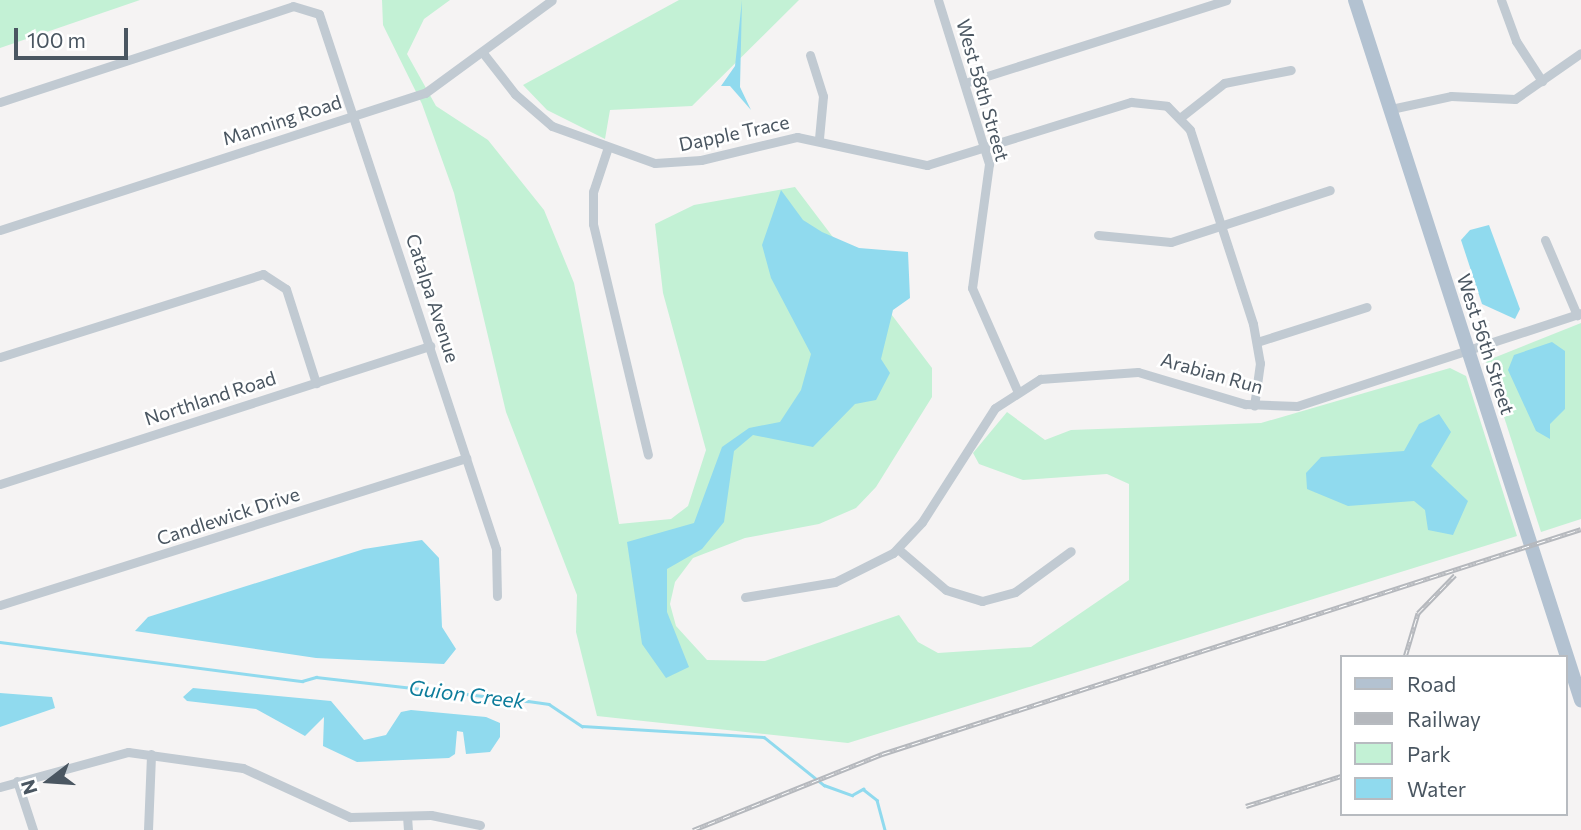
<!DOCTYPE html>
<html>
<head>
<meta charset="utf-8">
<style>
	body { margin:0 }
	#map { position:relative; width:1581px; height:830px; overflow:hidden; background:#f5f3f3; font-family:Commissioner,sans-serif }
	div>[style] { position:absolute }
	.green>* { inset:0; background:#c3f1d5 }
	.water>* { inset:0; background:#90daee }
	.stream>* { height:2.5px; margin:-1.25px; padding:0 1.25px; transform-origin:1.25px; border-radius:1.25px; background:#90daee }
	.street>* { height:9px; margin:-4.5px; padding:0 4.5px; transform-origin:4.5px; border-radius:4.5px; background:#c1cad2 }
	.primary>* { height:14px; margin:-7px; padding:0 7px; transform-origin:7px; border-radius:7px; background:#b3c2d1 }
	.rail>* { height:5px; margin-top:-2.5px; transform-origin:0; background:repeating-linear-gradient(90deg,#fff 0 8px,#b5b8bd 0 16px); box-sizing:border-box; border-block:2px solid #b5b8bd }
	span { translate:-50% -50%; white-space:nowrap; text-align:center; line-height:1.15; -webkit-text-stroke:5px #fff; paint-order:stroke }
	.street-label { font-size:19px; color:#4a5661 }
	.water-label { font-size:21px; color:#0c7c9b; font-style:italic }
	.legend { position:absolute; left:1340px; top:655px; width:228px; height:161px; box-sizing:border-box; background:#fff; border:2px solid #b7bbc0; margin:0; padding:9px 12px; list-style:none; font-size:21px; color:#4a5661 }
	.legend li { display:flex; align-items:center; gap:14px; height:35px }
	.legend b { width:35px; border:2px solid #b7bbc0 }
	.north { position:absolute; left:14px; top:746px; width:70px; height:70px; -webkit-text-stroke:5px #fff; paint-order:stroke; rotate:253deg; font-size:19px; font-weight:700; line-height:28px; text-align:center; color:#4a5661 }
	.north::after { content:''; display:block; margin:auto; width:24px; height:32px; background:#4a5661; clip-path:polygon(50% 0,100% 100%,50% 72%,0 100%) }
	.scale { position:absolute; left:14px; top:28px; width:114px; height:32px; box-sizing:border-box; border:4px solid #4a5661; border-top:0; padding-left:9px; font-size:21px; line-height:24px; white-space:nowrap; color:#4a5661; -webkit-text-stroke:5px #fff; paint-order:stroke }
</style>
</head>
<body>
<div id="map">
	<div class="green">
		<div style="clip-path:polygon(0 0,140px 0,0 48px)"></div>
		<div style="clip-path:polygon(382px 0,450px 0,424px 19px,407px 54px,436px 106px,488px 140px,544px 210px,574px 283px,619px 524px,671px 519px,688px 506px,706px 450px,663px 293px,655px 224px,694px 205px,795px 187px,932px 368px,932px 397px,876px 487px,856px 508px,819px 524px,745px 538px,693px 558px,675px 582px,670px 604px,676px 626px,707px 660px,765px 661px,899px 615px,918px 642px,938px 653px,1031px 647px,1129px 580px,1129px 484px,1107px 474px,1023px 480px,979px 464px,973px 453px,1007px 412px,1045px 440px,1071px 430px,1261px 423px,1450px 368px,1466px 376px,1517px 536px,848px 743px,597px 716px,576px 632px,577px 595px,506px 412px,454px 193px,422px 104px,383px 25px)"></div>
		<div style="clip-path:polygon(679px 0,799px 0,692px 106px,610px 110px,605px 139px,547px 110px,523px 85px)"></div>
		<div style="clip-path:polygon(1581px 323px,1581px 519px,1541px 532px,1486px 361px)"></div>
	</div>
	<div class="water">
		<div style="clip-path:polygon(742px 0,740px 87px,751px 110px,730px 86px,721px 86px,735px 66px)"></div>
		<div style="clip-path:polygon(781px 190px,803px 220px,822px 232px,859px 248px,908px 252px,910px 298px,893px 310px,881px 359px,890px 373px,876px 400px,855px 404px,813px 447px,753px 435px,734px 451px,724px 522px,702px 549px,667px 569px,667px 612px,689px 667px,666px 678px,642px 644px,627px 542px,694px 523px,722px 447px,749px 428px,780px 422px,801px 390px,811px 354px,771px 278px,762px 245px)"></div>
		<div style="clip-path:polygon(1489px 225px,1520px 309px,1515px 319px,1482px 304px,1461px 240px,1470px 230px)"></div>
		<div style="clip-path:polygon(1552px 342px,1565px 351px,1565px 409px,1550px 424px,1550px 439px,1536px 431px,1508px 370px,1514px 355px)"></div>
		<div style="clip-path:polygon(1439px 414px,1451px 432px,1431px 466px,1468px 501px,1453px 535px,1428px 530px,1425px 510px,1414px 501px,1348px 506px,1307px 489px,1306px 473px,1321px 457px,1404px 451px,1419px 424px)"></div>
		<div style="clip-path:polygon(422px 540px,439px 558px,442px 627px,456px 649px,444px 664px,316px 658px,135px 631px,148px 617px,364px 549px)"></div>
		<div style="clip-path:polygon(193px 688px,331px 701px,364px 740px,386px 735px,401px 712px,411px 710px,486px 717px,500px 723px,500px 737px,490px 752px,466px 754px,463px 732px,457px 731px,455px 754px,449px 758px,357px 762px,323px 746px,324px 717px,305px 736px,256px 709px,187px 701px,183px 697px)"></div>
		<div style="clip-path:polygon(0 693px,52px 697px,55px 708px,0 727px)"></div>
	</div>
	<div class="stream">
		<div style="left:0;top:642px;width:305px;rotate:7.4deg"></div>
		<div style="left:302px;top:681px;width:15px;rotate:-16deg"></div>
		<div style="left:316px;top:677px;width:213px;rotate:6.5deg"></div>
		<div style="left:528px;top:701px;width:21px;rotate:8deg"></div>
		<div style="left:549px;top:704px;width:40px;rotate:34deg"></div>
		<div style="left:582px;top:726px;width:182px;rotate:3.5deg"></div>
		<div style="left:764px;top:737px;width:77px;rotate:38.7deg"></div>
		<div style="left:824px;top:785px;width:30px;rotate:20deg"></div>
		<div style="left:852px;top:795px;width:13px;rotate:-29deg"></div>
		<div style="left:863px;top:789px;width:18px;rotate:38deg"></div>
		<div style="left:877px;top:800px;width:31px;rotate:75deg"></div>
	</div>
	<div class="street">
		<div style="left:938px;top:0;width:172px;rotate:72.7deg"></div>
		<div style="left:989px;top:164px;width:125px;rotate:97.8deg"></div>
		<div style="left:972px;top:288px;width:111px;rotate:66.2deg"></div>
		<div style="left:1501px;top:0;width:44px;rotate:69.9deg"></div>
		<div style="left:1516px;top:41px;width:48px;rotate:57deg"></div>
		<div style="left:483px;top:53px;width:52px;rotate:52deg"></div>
		<div style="left:515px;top:94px;width:49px;rotate:40.9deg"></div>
		<div style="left:552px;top:126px;width:109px;rotate:19.8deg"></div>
		<div style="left:655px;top:163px;width:46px;rotate:-3.7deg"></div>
		<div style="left:701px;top:160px;width:99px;rotate:-13.5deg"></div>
		<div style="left:797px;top:137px;width:133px;rotate:12.2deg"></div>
		<div style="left:927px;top:165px;width:214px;rotate:-17.2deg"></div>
		<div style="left:1131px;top:102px;width:36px;rotate:6deg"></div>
		<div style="left:1167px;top:106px;width:33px;rotate:46deg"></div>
		<div style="left:1190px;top:130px;width:204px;rotate:72deg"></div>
		<div style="left:1253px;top:324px;width:40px;rotate:80deg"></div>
		<div style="left:1260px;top:363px;width:43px;rotate:97.9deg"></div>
		<div style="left:810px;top:55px;width:43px;rotate:72.4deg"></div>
		<div style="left:823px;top:96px;width:42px;rotate:95.4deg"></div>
		<div style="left:965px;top:83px;width:274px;rotate:-17.6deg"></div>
		<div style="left:0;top:102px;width:308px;rotate:-18.1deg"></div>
		<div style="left:293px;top:6px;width:27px;rotate:17deg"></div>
		<div style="left:319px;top:14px;width:564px;rotate:71.69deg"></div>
		<div style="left:496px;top:549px;width:47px;rotate:88.8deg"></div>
		<div style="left:1391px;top:109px;width:61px;rotate:-12.2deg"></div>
		<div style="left:1451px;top:96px;width:64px;rotate:2.7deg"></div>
		<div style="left:1515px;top:99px;width:80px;rotate:-34.9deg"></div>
		<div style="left:1181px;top:117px;width:55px;rotate:-38.3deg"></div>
		<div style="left:1224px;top:83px;width:68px;rotate:-11deg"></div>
		<div style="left:607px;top:150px;width:44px;rotate:108.4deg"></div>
		<div style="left:593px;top:192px;width:32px;rotate:90deg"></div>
		<div style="left:593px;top:224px;width:237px;rotate:76.6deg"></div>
		<div style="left:0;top:230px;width:447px;rotate:-17.9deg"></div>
		<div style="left:425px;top:93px;width:157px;rotate:-36.2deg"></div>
		<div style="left:1098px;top:235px;width:73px;rotate:5.5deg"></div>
		<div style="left:1171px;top:242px;width:167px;rotate:-18.1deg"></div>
		<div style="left:1545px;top:240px;width:82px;rotate:66.9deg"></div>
		<div style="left:1257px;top:342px;width:115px;rotate:-17.7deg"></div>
		<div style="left:0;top:357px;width:276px;rotate:-17.5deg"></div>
		<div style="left:263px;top:274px;width:27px;rotate:33deg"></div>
		<div style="left:286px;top:289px;width:99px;rotate:72.3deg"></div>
		<div style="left:0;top:484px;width:452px;rotate:-17.8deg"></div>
		<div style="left:898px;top:549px;width:63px;rotate:40.5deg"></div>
		<div style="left:946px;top:590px;width:38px;rotate:17deg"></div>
		<div style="left:982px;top:601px;width:34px;rotate:-15deg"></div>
		<div style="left:1015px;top:592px;width:69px;rotate:-36.2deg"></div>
		<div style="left:745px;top:597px;width:91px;rotate:-9.5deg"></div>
		<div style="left:835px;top:582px;width:65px;rotate:-26.6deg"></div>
		<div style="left:893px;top:553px;width:42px;rotate:-46.9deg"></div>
		<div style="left:922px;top:522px;width:135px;rotate:-57.4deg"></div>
		<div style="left:995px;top:408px;width:54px;rotate:-32.8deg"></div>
		<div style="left:1040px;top:379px;width:98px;rotate:-4.1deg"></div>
		<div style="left:1138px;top:372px;width:112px;rotate:16.7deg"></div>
		<div style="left:1245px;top:404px;width:52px;rotate:2.2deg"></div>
		<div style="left:1297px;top:406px;width:299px;rotate:-18.1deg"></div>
		<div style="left:0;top:605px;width:489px;rotate:-17.5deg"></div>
		<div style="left:17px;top:781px;width:52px;rotate:71.9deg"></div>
		<div style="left:0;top:787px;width:133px;rotate:-15.3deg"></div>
		<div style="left:128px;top:752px;width:116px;rotate:7.9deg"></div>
		<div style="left:243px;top:768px;width:118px;rotate:24.6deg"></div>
		<div style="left:350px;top:817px;width:81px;rotate:-1.4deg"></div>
		<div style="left:431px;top:815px;width:50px;rotate:11.5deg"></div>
		<div style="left:407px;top:816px;width:14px;rotate:86deg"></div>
		<div style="left:148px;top:830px;width:76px;rotate:-87.7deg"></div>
	</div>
	<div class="primary">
		<div style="left:1355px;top:0;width:736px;rotate:72.11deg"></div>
	</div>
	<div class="rail">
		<div style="left:1405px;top:657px;width:46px;rotate:-73.5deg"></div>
		<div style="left:1418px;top:613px;width:53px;rotate:-45.8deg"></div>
		<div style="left:1246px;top:806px;width:100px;rotate:-17.5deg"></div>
		<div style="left:693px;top:830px;width:204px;rotate:-21.9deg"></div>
		<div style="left:882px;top:754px;width:734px;rotate:-17.84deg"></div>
	</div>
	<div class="street-label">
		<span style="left:983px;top:90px;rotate:74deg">West 58th Street</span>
		<span style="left:282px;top:120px;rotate:-18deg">Manning Road</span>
		<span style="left:734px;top:133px;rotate:-12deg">Dapple Trace</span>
		<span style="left:433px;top:298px;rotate:72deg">Catalpa Avenue</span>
		<span style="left:1486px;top:344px;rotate:72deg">West 56th Street</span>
		<span style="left:1212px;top:373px;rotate:16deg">Arabian Run</span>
		<span style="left:210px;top:398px;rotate:-18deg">Northland Road</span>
		<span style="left:228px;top:516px;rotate:-18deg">Candlewick Drive</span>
	</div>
	<div class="water-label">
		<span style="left:467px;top:694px;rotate:7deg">Guion Creek</span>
	</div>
	<ul class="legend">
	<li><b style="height:9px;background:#b3c2d1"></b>Road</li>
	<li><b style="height:9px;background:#b5b8bd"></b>Railway</li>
	<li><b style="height:19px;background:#c3f1d5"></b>Park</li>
	<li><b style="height:19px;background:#90daee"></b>Water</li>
	</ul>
	<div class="north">N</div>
	<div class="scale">100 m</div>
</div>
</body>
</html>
